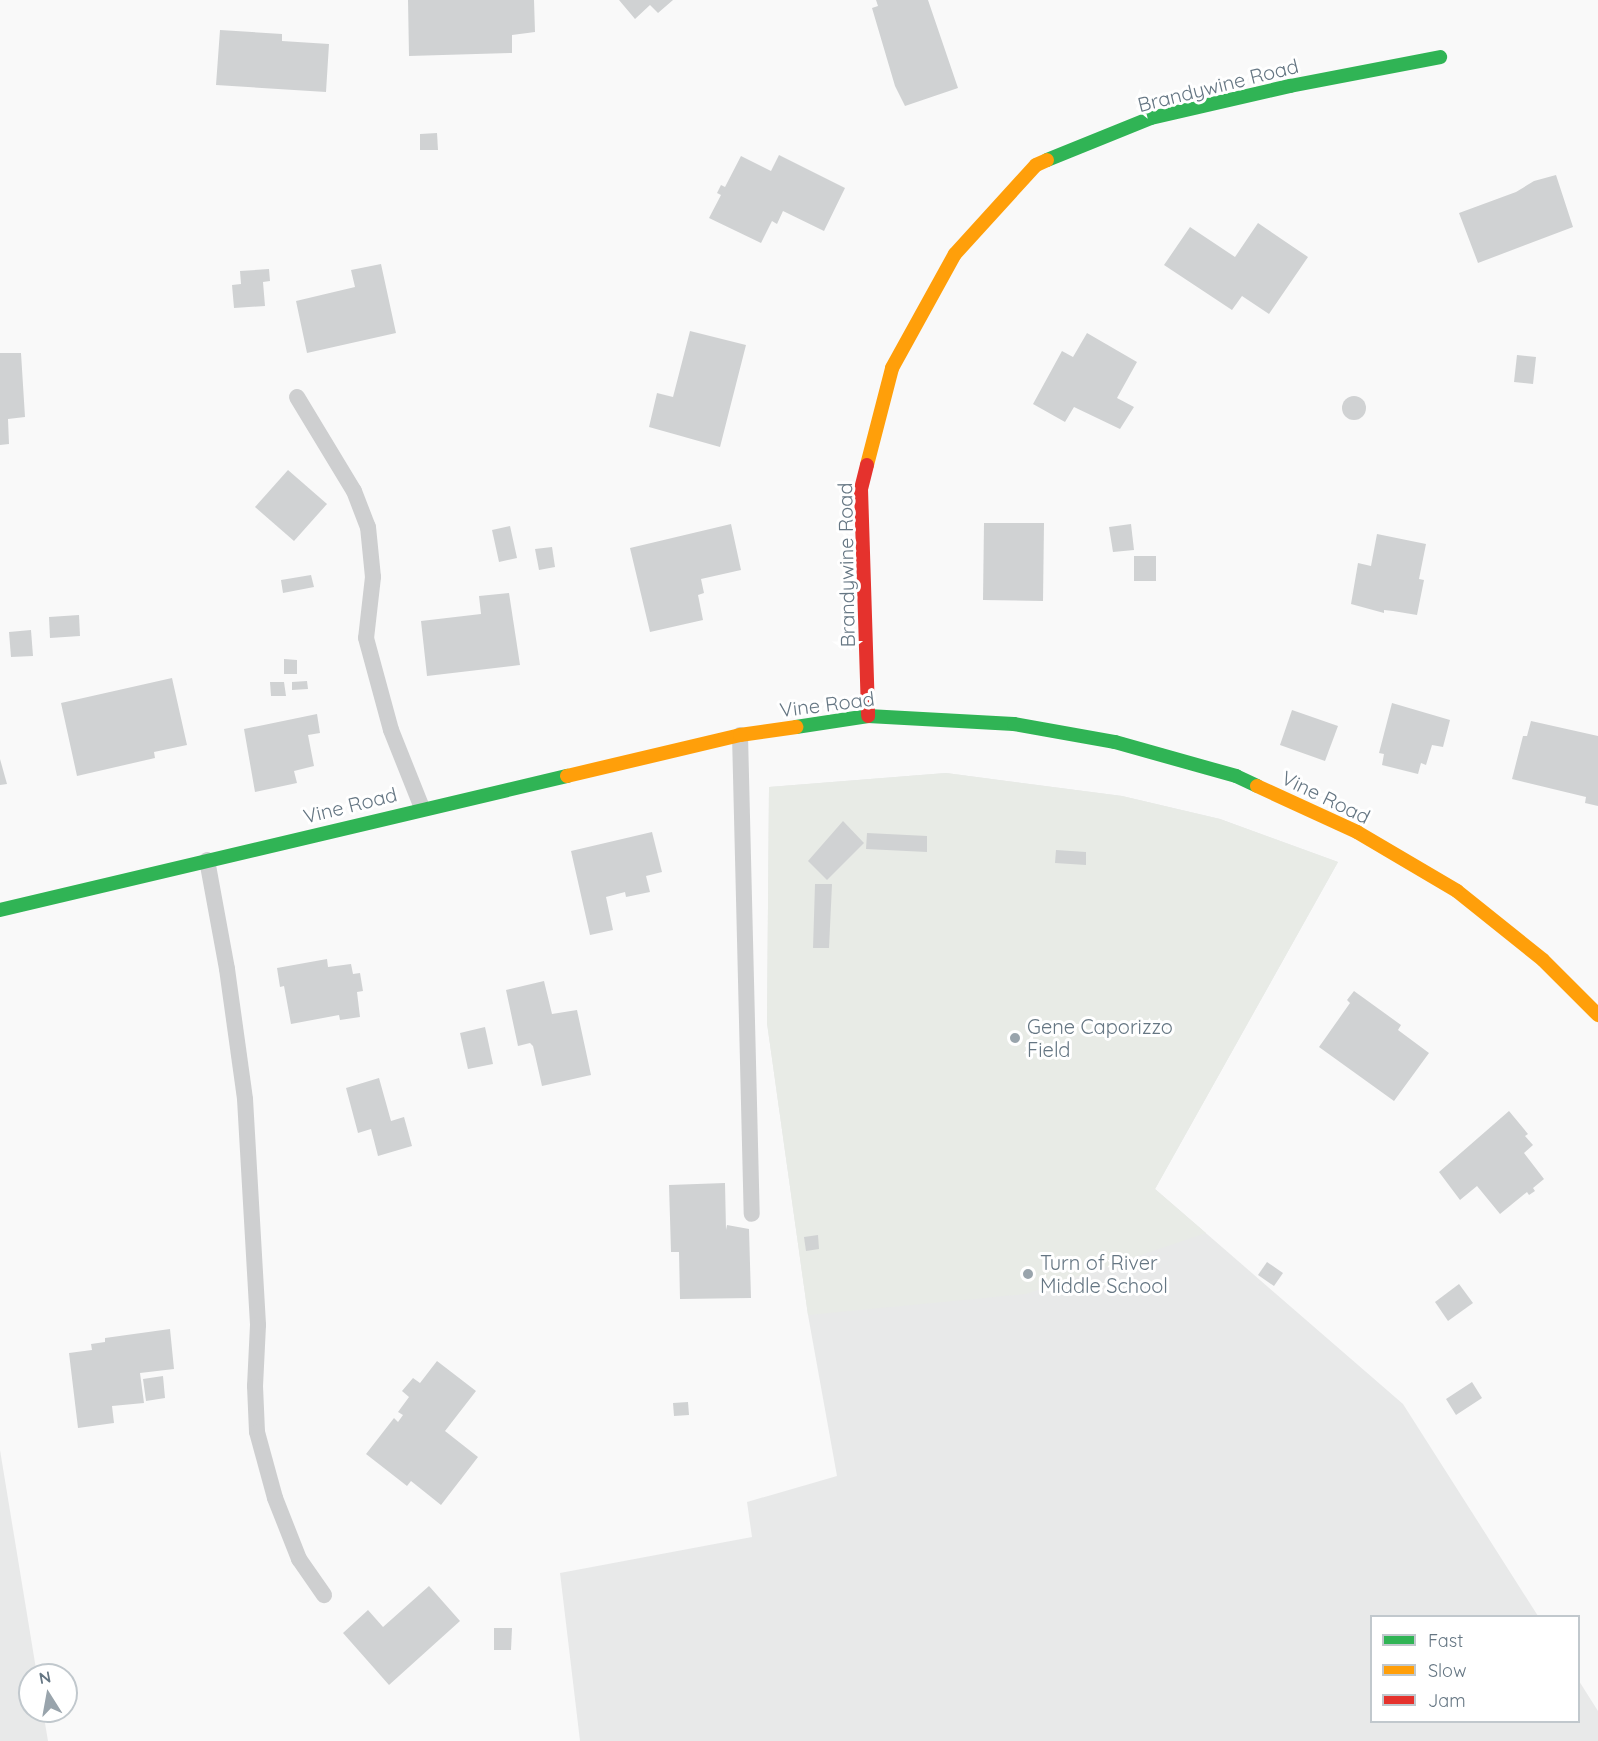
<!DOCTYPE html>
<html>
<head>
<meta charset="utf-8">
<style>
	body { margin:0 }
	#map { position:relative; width:1598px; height:1741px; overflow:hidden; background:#f9f9f9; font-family:Quicksand,sans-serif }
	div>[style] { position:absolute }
	.built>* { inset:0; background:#e8e9e9 }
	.green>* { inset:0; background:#e8ebe6 }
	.building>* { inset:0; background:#d0d2d3 }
	.round { border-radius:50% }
	.lane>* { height:16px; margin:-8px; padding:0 8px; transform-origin:8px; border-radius:8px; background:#cecfd0 }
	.fast>* { height:14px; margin:-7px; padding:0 7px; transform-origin:7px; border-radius:7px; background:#30b455 }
	.slow>* { height:14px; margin:-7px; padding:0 7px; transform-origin:7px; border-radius:7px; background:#ff9f0a }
	.jam>* { height:14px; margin:-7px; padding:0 7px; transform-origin:7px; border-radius:7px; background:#e5322d }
	.dots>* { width:16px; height:16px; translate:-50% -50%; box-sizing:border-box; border:3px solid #fff; border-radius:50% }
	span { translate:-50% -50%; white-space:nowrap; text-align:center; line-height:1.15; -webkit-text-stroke:6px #fff; paint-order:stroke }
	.street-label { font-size:20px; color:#657683 }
	.poi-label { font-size:20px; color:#657683 }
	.left { translate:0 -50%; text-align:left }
	.legend { position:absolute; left:1370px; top:1615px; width:210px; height:108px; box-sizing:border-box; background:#fff; border:2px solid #c1c8cd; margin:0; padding:8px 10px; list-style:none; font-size:18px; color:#657683 }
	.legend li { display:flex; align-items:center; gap:12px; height:30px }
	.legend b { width:30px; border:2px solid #c1c8cd }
	.north { position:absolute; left:18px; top:1663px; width:60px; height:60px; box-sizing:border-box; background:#fff; border:2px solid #c1c8cd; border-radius:50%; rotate:349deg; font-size:16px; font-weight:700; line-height:24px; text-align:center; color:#657683 }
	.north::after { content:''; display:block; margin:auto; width:21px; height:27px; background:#99a4ac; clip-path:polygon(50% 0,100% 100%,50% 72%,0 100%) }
</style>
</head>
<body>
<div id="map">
	<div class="built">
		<div style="clip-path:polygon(946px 773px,1122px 796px,1220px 819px,1338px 862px,1155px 1189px,1403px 1404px,1538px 1616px,1372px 1616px,1372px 1722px,1578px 1722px,1579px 1681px,1598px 1711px,1598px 1741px,580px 1741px,560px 1573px,752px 1537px,747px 1502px,837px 1476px,808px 1315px,767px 1023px,769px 787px)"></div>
		<div style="clip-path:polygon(0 1450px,37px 1675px,30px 1675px,30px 1711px,43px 1711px,48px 1741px,0 1741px)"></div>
	</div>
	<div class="green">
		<div style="clip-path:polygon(946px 773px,1122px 796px,1220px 819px,1338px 862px,1155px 1189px,1206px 1233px,1026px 1294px,808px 1315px,767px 1023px,769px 787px)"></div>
	</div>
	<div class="building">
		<div style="clip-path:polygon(408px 0,534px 0,535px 32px,512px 35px,512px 53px,409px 56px)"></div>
		<div style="clip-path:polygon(619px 0,673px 0,658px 13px,650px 5px,635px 19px)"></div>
		<div style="clip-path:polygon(876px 0,928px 0,958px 88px,905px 106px,895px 86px,872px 8px,878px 6px)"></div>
		<div style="clip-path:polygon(220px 30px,282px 34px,282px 41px,329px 44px,326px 92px,216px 85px)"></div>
		<div style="clip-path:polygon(437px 133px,438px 150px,420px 150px,420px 134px)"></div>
		<div style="clip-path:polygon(779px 155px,845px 188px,824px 231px,783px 211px,777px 224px,772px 221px,761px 243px,709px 218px,721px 195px,717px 193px,721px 185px,725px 187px,741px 156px,771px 171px)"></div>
		<div style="clip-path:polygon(1556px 175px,1573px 227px,1478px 263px,1459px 213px,1516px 192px,1534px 181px)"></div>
		<div style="clip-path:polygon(1258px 223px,1308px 257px,1269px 314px,1242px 296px,1232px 310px,1164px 265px,1190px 227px,1235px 257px)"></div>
		<div style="clip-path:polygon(381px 264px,396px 333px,307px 353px,296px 301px,355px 287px,351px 270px)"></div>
		<div style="clip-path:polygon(269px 269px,270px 281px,263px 282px,265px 306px,234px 308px,232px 285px,241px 284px,240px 271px)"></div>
		<div style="clip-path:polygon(690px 331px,746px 345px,720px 447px,649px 427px,657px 393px,673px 397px)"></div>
		<div style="clip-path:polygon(1087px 333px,1137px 362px,1117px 398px,1134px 407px,1120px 429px,1074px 407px,1065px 422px,1033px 404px,1062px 351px,1073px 357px)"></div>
		<div style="clip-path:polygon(0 353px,21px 353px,25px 417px,8px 419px,9px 444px,0 445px)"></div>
		<div style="clip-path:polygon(1517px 355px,1536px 357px,1533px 384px,1514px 382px)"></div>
		<div class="round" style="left:1342px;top:396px;width:24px;height:24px"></div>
		<div style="clip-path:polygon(288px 470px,327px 504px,294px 541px,255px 507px)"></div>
		<div style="clip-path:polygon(984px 523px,1044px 523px,1043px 601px,983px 600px)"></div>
		<div style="clip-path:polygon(731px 524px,741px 570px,701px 579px,704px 593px,698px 595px,703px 620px,650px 632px,630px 548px)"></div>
		<div style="clip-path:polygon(1131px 524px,1134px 550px,1113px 552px,1109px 527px)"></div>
		<div style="clip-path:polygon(510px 526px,517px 558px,499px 562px,492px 530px)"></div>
		<div style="clip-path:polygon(1377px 534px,1426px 544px,1419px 579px,1424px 580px,1417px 615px,1393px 611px,1384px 610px,1384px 613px,1351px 604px,1358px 563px,1371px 566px)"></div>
		<div style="clip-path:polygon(552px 547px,555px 567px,539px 570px,535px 549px)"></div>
		<div style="clip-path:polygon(1134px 556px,1156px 556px,1156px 581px,1134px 581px)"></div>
		<div style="clip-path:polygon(311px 575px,314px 587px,283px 593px,281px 580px)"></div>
		<div style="clip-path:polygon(509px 593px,520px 665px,427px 676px,421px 621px,481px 614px,479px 596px)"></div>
		<div style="clip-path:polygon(79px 615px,80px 636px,50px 638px,49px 617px)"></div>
		<div style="clip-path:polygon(31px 630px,33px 656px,11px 657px,9px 632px)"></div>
		<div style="clip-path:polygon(284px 659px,297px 660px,297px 674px,284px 674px)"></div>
		<div style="clip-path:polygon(172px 678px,187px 745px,154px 752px,155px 758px,77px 776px,61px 703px)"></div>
		<div style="clip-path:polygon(307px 681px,308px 689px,292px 690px,292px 682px)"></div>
		<div style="clip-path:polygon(270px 682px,284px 682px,286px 696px,271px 696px)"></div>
		<div style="clip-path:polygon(1392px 703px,1450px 720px,1443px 747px,1432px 745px,1426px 765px,1421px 763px,1418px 774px,1382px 765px,1384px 754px,1379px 753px)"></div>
		<div style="clip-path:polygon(1292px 710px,1338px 726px,1325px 761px,1280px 745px)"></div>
		<div style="clip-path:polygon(317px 714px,320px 733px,308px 735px,314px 766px,294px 771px,297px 783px,255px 792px,244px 729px)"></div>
		<div style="clip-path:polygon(1531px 721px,1598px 736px,1598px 806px,1585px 803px,1586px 797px,1512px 779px,1523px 736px,1527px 736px)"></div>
		<div style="clip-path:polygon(0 759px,7px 784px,0 785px)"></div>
		<div style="clip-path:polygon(843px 821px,864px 843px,827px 880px,808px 861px)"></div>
		<div style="clip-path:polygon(652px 832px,662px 872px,646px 876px,650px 892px,626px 897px,625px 892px,606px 897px,613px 930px,590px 935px,571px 851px)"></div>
		<div style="clip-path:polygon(867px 833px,927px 836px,927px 852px,866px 849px)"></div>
		<div style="clip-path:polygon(1056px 850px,1086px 852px,1086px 865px,1055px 863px)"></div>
		<div style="clip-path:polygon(815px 884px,832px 884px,829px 948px,813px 948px)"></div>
		<div style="clip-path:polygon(327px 959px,328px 967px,351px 964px,353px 974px,360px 973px,363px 991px,357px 992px,360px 1017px,340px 1020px,339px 1015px,291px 1024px,284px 986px,280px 987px,277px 968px)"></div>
		<div style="clip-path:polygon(544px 981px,552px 1014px,577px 1010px,591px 1075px,542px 1086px,533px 1046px,530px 1043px,518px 1046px,506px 990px)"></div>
		<div style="clip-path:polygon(1354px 991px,1401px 1025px,1398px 1030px,1429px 1053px,1394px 1101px,1319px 1047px,1350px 1003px,1347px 1000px)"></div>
		<div style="clip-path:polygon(485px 1027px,493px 1064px,468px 1069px,460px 1033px)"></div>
		<div style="clip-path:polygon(379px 1078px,391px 1121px,404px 1117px,412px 1146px,378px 1156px,371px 1129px,358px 1133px,346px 1088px)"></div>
		<div style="clip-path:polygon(1509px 1111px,1528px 1134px,1525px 1136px,1533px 1145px,1524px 1153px,1544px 1179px,1533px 1188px,1535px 1191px,1529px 1195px,1527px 1192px,1500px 1214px,1477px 1186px,1460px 1200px,1439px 1172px)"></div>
		<div style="clip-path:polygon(725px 1183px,726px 1230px,727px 1225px,749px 1229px,751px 1298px,680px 1299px,679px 1252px,671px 1252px,669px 1185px)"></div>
		<div style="clip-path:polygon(818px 1235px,819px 1249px,806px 1251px,804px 1237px)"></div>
		<div style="clip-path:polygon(1267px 1262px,1283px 1273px,1274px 1286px,1258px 1275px)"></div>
		<div style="clip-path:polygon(1459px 1284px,1473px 1303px,1448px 1321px,1435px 1302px)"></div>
		<div style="clip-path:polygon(170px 1329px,174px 1369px,140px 1373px,144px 1403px,112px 1406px,114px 1423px,78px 1428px,69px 1353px,92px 1350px,91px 1344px,105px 1342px,105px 1338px)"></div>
		<div style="clip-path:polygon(437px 1361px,476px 1391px,445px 1431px,478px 1457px,441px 1505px,411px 1481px,407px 1486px,366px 1454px,394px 1418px,398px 1422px,403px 1415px,398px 1412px,409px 1397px,402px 1391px,413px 1378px,420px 1383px)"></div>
		<div style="clip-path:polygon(163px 1376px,165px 1398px,146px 1401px,143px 1379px)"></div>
		<div style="clip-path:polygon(1472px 1382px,1482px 1398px,1456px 1415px,1446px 1399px)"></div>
		<div style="clip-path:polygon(688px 1402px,689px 1415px,674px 1416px,673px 1403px)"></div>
		<div style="clip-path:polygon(429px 1586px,460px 1621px,389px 1685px,343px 1633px,368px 1610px,383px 1627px)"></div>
		<div style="clip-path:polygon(494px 1628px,512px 1628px,511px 1650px,494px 1650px)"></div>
	</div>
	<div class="lane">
		<div style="left:297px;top:397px;width:110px;rotate:58.8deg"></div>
		<div style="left:354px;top:491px;width:39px;rotate:69deg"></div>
		<div style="left:368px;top:527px;width:50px;rotate:84.3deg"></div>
		<div style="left:373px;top:577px;width:61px;rotate:96.5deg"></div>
		<div style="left:366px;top:638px;width:95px;rotate:74.8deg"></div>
		<div style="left:391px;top:730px;width:84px;rotate:68.3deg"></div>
		<div style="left:740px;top:735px;width:479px;rotate:88.6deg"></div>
		<div style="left:207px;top:860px;width:111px;rotate:79.6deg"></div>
		<div style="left:227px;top:969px;width:131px;rotate:82.1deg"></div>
		<div style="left:245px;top:1099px;width:226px;rotate:86.7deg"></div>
		<div style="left:258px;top:1325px;width:61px;rotate:92.8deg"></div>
		<div style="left:255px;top:1386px;width:46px;rotate:87.5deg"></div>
		<div style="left:257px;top:1432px;width:68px;rotate:74.7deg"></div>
		<div style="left:275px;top:1498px;width:66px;rotate:68.5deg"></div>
		<div style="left:299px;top:1559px;width:44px;rotate:55.2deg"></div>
	</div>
	<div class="fast">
		<div style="left:1047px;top:160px;width:112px;rotate:-22deg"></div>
		<div style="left:1151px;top:118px;width:143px;rotate:-13deg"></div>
		<div style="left:1290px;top:86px;width:153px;rotate:-10.9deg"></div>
		<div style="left:796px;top:727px;width:73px;rotate:-8.7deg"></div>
		<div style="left:868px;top:716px;width:146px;rotate:3.1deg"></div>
		<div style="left:1014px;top:724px;width:103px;rotate:10.1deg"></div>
		<div style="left:1115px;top:742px;width:126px;rotate:15.7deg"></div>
		<div style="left:1236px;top:776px;width:23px;rotate:25deg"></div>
		<div style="left:0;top:910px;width:583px;rotate:-13.3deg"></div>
	</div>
	<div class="slow">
		<div style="left:867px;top:465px;width:100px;rotate:-75.5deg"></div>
		<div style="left:892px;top:368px;width:130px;rotate:-61.1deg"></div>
		<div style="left:955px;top:254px;width:120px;rotate:-47.7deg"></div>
		<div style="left:1036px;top:165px;width:12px;rotate:-24deg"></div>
		<div style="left:567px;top:776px;width:178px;rotate:-13.3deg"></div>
		<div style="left:740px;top:735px;width:57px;rotate:-8.1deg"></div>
		<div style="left:1257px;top:786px;width:110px;rotate:24.7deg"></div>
		<div style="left:1357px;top:832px;width:116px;rotate:30.5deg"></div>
		<div style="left:1457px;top:891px;width:110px;rotate:38.7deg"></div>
		<div style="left:1543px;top:960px;width:78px;rotate:45deg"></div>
	</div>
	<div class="jam">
		<div style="left:867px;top:465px;width:25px;rotate:104deg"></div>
		<div style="left:861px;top:489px;width:227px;rotate:88.2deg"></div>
	</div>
	<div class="dots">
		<div style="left:1015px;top:1038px;background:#99a4ac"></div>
		<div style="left:1028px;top:1274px;background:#99a4ac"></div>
	</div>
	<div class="street-label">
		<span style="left:1218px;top:85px;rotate:-14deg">Brandywine Road</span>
		<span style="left:846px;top:565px;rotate:-91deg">Brandywine Road</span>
		<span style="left:827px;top:704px;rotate:-7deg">Vine Road</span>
		<span style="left:1326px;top:797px;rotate:26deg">Vine Road</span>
		<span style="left:350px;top:805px;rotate:-14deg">Vine Road</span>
	</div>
	<div class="poi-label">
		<span class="left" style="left:1027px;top:1038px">Gene Caporizzo<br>Field</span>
		<span class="left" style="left:1040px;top:1274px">Turn of River<br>Middle School</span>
	</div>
	<ul class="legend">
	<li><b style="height:8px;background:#30b455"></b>Fast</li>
	<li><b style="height:8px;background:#ff9f0a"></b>Slow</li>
	<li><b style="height:8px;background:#e5322d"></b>Jam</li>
	</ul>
	<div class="north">N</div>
</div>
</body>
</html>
